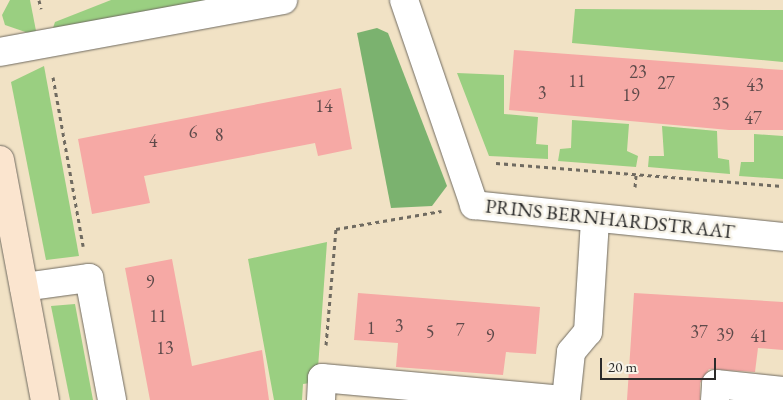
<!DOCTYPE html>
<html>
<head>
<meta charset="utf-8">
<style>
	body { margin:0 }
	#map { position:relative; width:783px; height:400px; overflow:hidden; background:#f1e2c5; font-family:"EB Garamond",serif }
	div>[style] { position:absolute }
	.green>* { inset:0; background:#9acf81 }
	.forest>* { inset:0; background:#7bb26f }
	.building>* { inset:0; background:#f6a9a5 }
	.path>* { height:3px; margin-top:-1.5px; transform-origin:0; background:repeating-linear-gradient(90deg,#706b61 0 4px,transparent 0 8px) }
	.roads { filter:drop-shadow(0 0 1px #706b61) drop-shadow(0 0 1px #706b61) }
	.street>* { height:28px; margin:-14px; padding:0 14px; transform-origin:14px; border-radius:14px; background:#fff }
	.secondary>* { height:28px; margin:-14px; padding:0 14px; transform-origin:14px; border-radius:14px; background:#fbe5cf }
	span { translate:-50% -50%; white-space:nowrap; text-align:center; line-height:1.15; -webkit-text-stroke:5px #f7f3e8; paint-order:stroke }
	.number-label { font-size:18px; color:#5e4a4a }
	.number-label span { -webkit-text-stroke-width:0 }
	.street-label { font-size:20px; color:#2b2b2b }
	.scale { position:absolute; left:600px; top:358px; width:116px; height:22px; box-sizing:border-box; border:2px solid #2b2b2b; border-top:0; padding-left:6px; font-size:15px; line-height:18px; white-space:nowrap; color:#2b2b2b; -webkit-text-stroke:4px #f7f3e8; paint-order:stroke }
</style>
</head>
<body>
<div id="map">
	<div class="green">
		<div style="clip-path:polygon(10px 0,30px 0,37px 36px,5px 25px,2px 15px)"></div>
		<div style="clip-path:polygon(111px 0,221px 0,52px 31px,55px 22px)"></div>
		<div style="clip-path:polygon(575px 9px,783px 10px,783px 62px,572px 43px)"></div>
		<div style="clip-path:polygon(44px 66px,79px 256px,46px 260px,11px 82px)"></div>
		<div style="clip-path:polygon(457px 73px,504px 75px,504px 114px,538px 117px,536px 144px,548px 145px,548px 159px,489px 156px)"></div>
		<div style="clip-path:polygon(572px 120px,629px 124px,627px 151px,638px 156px,636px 167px,558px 161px,560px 149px,571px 148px)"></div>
		<div style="clip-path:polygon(662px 126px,717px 131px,718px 158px,729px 160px,730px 174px,648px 167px,649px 156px,664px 156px)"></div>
		<div style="clip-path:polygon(754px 134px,783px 136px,783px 179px,739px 176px,741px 162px,754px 162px)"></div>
		<div style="clip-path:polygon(327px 242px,317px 382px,303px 384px,302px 400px,274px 400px,248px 259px)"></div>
		<div style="clip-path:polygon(75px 304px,93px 400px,70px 400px,51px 306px)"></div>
	</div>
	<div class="forest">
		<div style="clip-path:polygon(377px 28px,388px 33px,447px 186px,432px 206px,391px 208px,357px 33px)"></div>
	</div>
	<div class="building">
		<div style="clip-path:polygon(514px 50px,783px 70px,783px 130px,729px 130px,509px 110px)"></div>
		<div style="clip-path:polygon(341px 88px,352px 149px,318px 156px,315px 143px,144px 176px,150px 203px,92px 214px,78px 139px)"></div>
		<div style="clip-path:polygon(172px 259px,192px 366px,262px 350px,269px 400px,150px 400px,125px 268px)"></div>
		<div style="clip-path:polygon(358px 293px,540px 307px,536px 354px,506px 352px,503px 375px,396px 367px,398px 343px,354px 340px)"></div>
		<div style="clip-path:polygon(634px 293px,783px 302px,783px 350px,758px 348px,755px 372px,709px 369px,700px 383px,700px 400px,627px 400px)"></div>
	</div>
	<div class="path">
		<div style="left:39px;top:0;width:9px;rotate:77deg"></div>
		<div style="left:53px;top:77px;width:172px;rotate:79.9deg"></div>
		<div style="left:496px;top:163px;width:288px;rotate:4.6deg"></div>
		<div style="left:635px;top:187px;width:12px;rotate:-85deg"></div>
		<div style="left:326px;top:345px;width:116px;rotate:-85.1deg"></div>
		<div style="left:336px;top:229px;width:107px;rotate:-9.7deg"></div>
	</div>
	<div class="roads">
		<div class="street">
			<div style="left:404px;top:0;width:217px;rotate:71.1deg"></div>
			<div style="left:474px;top:205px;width:311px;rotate:5.9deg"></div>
			<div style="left:0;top:52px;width:288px;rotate:-10.4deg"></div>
			<div style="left:24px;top:287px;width:66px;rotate:-7.9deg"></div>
			<div style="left:89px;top:278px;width:124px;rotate:79.3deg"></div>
			<div style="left:566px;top:399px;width:47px;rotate:-83.9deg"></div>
			<div style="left:571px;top:352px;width:26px;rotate:-50deg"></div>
			<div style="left:588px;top:332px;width:111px;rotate:-86.4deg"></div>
			<div style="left:321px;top:400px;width:22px;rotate:-87deg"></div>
			<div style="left:322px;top:378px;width:245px;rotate:5.2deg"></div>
			<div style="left:715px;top:400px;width:16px;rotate:-86deg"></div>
			<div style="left:716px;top:384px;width:67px;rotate:6deg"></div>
		</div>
		<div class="secondary">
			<div style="left:0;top:160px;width:244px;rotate:79.4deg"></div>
		</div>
	</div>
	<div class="number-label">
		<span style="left:638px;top:72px">23</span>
		<span style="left:577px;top:81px">11</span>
		<span style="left:666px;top:83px">27</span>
		<span style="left:755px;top:85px">43</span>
		<span style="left:542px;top:93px">3</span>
		<span style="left:631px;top:95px">19</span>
		<span style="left:721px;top:104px">35</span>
		<span style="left:324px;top:106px">14</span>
		<span style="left:753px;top:118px">47</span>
		<span style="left:193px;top:132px">6</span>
		<span style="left:219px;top:135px">8</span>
		<span style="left:153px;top:141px">4</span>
		<span style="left:150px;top:282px">9</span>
		<span style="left:158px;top:316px">11</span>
		<span style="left:399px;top:326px">3</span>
		<span style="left:371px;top:328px">1</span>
		<span style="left:460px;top:330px">7</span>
		<span style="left:430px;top:332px">5</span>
		<span style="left:699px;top:332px">37</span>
		<span style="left:725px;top:335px">39</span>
		<span style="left:490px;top:336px">9</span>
		<span style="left:759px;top:336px">41</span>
		<span style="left:165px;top:348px">13</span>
	</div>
	<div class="street-label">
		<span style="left:610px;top:219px;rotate:6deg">PRINS BERNHARDSTRAAT</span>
	</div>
	<div class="scale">20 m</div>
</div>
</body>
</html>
